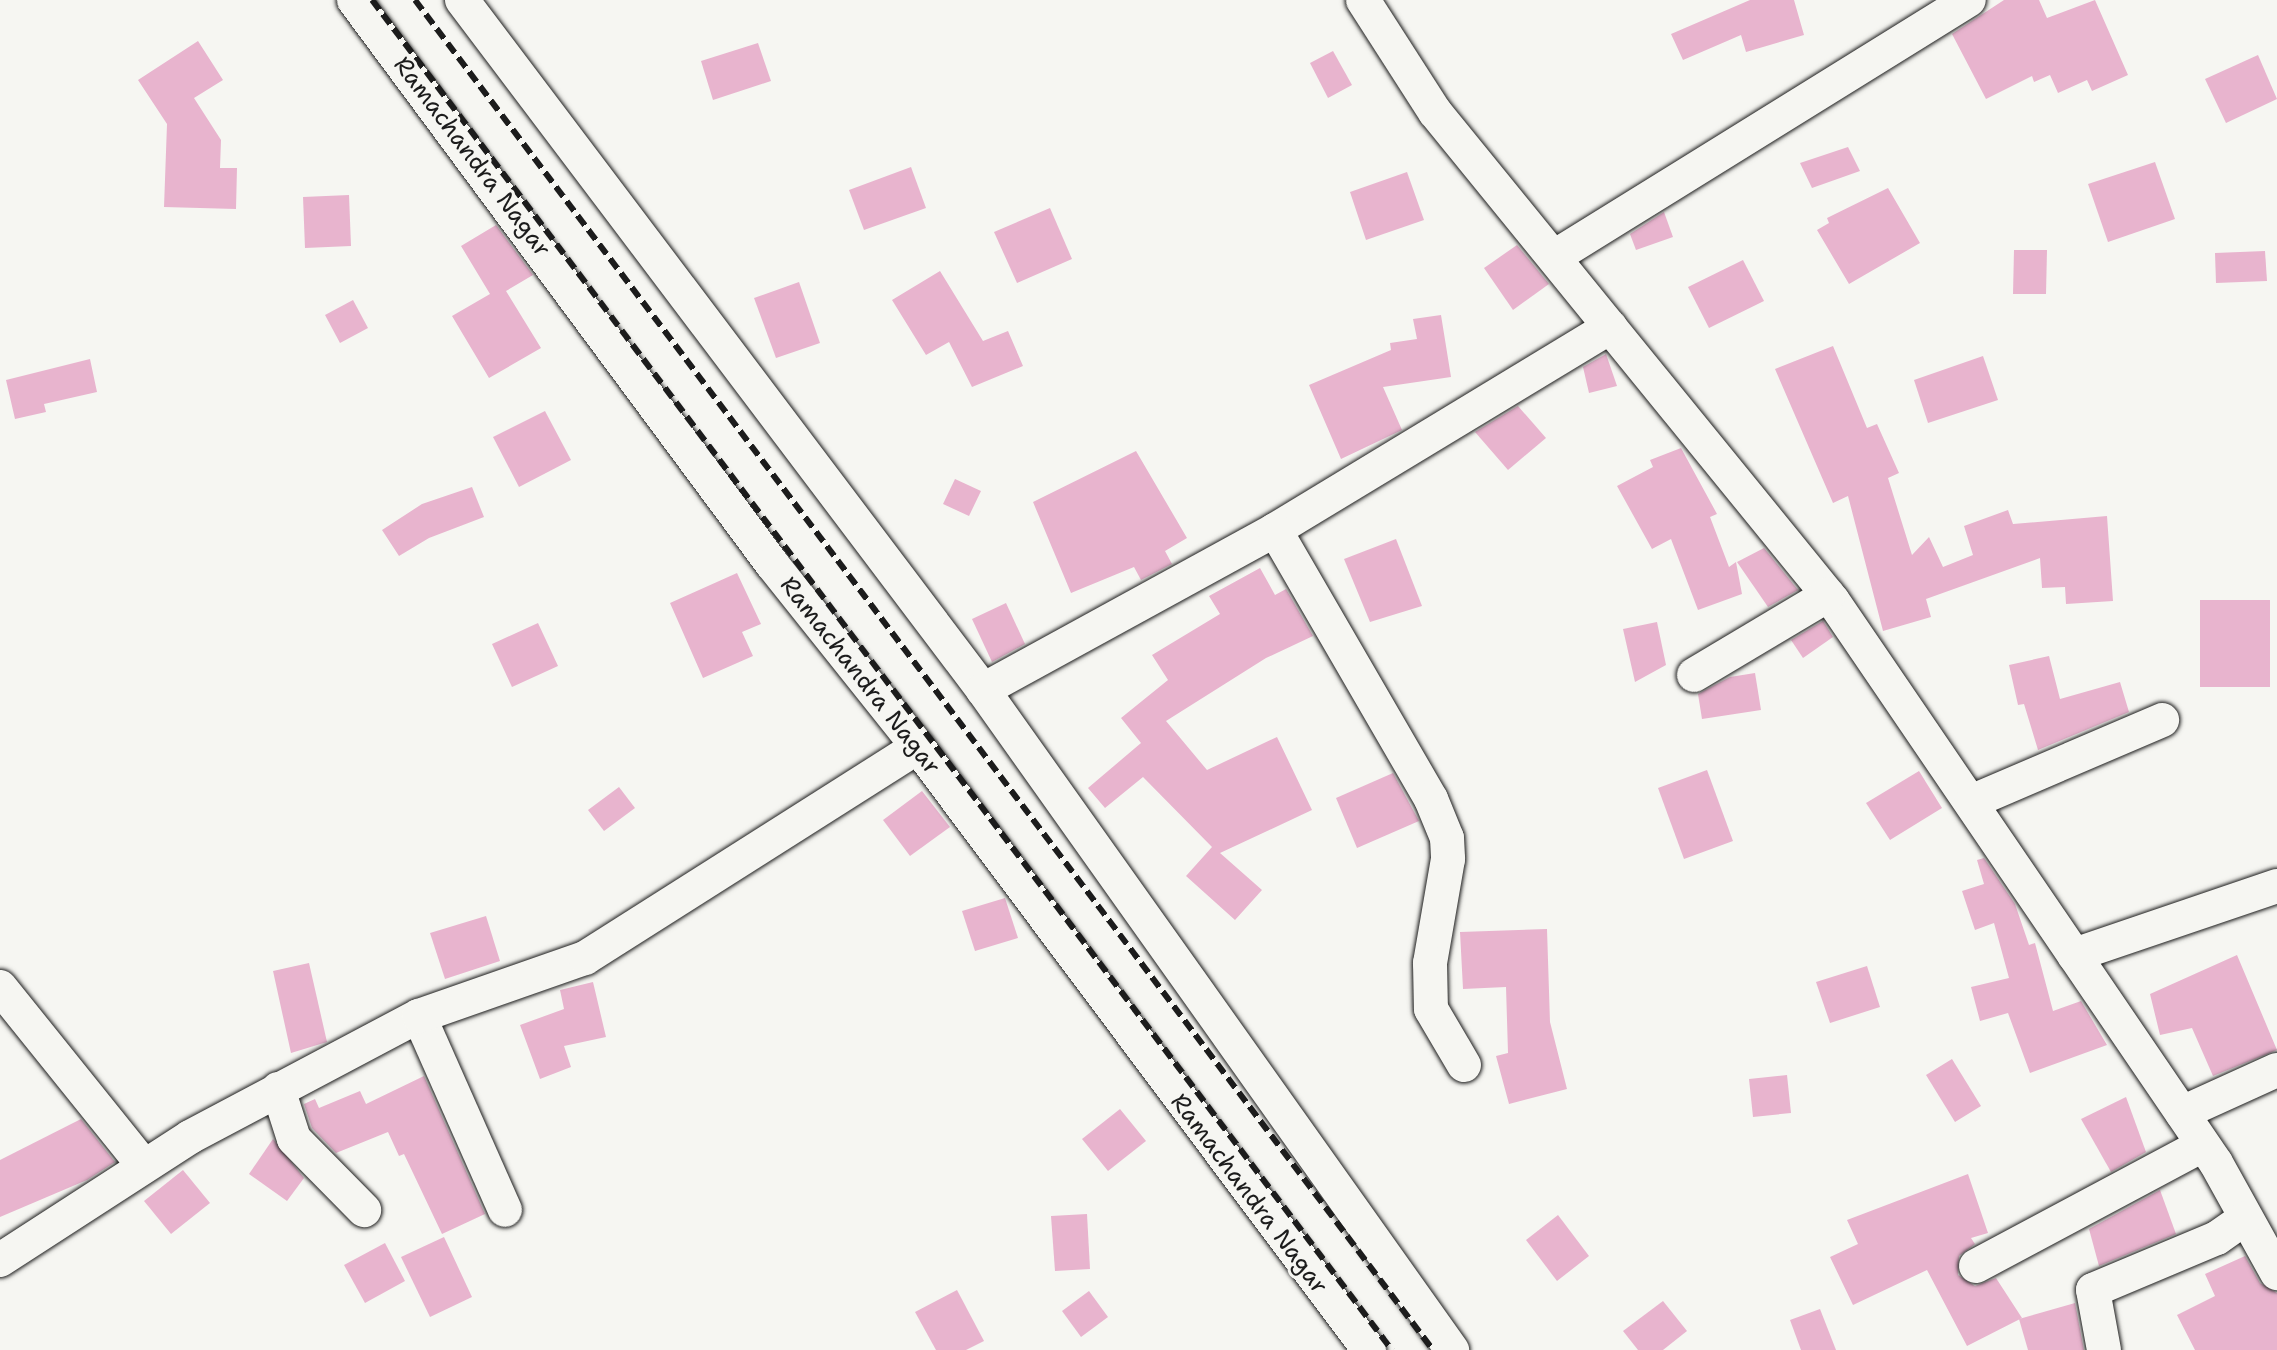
<!DOCTYPE html>
<html>
<head>
<meta charset="utf-8">
<style>
	body { margin:0 }
	#map { position:relative; width:2277px; height:1350px; overflow:hidden; background:#f6f6f2; font-family:"Shantell Sans",sans-serif }
	div>[style] { position:absolute }
	.building>* { inset:0; background:#e8b4ce }
	.roads { filter:drop-shadow(0 0 2px #1c1c1c) drop-shadow(0 0 2px #1c1c1c) }
	.minor>* { height:34px; margin:-17px; padding:0 17px; transform-origin:17px; border-radius:17px; background:#f6f6f2 }
	.rail>* { height:6px; margin-top:-3px; transform-origin:0; background:repeating-linear-gradient(90deg,#1c1c1c 0 12px,transparent 0 18px) }
	span { translate:-50% -50%; white-space:nowrap; text-align:center; line-height:1.15; -webkit-text-stroke:6px #f6f6f2; paint-order:stroke }
	.street-label { font-size:24px; color:#1c1c1c }
</style>
</head>
<body>
<div id="map">
	<div class="building">
		<div style="clip-path:polygon(1750px 0,1794px 0,1804px 35px,1746px 52px,1741px 35px,1683px 60px,1671px 34px)"></div>
		<div style="clip-path:polygon(2004px 0,2039px 0,2047px 18px,2095px 0,2128px 75px,2092px 91px,2087px 80px,2058px 93px,2050px 75px,2034px 82px,2032px 76px,1986px 99px,1952px 34px)"></div>
		<div style="clip-path:polygon(198px 41px,223px 80px,194px 98px,221px 140px,220px 168px,237px 168px,236px 209px,164px 207px,167px 124px,138px 80px)"></div>
		<div style="clip-path:polygon(758px 43px,771px 81px,713px 100px,701px 61px)"></div>
		<div style="clip-path:polygon(1333px 51px,1352px 85px,1328px 98px,1310px 63px)"></div>
		<div style="clip-path:polygon(2258px 55px,2277px 99px,2226px 123px,2205px 79px)"></div>
		<div style="clip-path:polygon(1848px 147px,1860px 171px,1812px 188px,1800px 163px)"></div>
		<div style="clip-path:polygon(2155px 162px,2175px 219px,2108px 242px,2088px 184px)"></div>
		<div style="clip-path:polygon(911px 167px,926px 208px,864px 230px,849px 190px)"></div>
		<div style="clip-path:polygon(1407px 172px,1424px 220px,1366px 240px,1350px 192px)"></div>
		<div style="clip-path:polygon(1888px 188px,1920px 243px,1849px 284px,1817px 230px,1829px 223px,1827px 218px)"></div>
		<div style="clip-path:polygon(349px 195px,351px 246px,305px 248px,303px 197px)"></div>
		<div style="clip-path:polygon(1050px 208px,1072px 259px,1017px 283px,994px 232px)"></div>
		<div style="clip-path:polygon(1664px 212px,1673px 237px,1636px 250px,1630px 234px)"></div>
		<div style="clip-path:polygon(496px 225px,533px 275px,506px 291px,541px 348px,489px 378px,452px 316px,490px 294px,461px 246px)"></div>
		<div style="clip-path:polygon(1517px 245px,1549px 284px,1513px 310px,1484px 268px)"></div>
		<div style="clip-path:polygon(2014px 250px,2047px 250px,2046px 294px,2013px 294px)"></div>
		<div style="clip-path:polygon(2265px 251px,2267px 281px,2216px 283px,2215px 253px)"></div>
		<div style="clip-path:polygon(1743px 260px,1764px 301px,1709px 328px,1688px 287px)"></div>
		<div style="clip-path:polygon(940px 271px,983px 341px,1008px 331px,1023px 366px,972px 387px,949px 342px,926px 355px,892px 300px)"></div>
		<div style="clip-path:polygon(799px 282px,820px 343px,776px 358px,754px 298px)"></div>
		<div style="clip-path:polygon(353px 300px,368px 328px,340px 343px,325px 315px)"></div>
		<div style="clip-path:polygon(1441px 315px,1451px 377px,1383px 387px,1402px 430px,1341px 459px,1309px 385px,1391px 350px,1390px 343px,1417px 339px,1413px 319px)"></div>
		<div style="clip-path:polygon(1833px 346px,1867px 428px,1877px 424px,1899px 473px,1888px 478px,1912px 555px,1929px 537px,1943px 567px,1973px 555px,1964px 526px,2008px 510px,2013px 524px,2107px 516px,2113px 601px,2066px 604px,2065px 587px,2042px 588px,2040px 558px,1926px 599px,1931px 617px,1883px 631px,1848px 496px,1833px 503px,1775px 369px)"></div>
		<div style="clip-path:polygon(1606px 354px,1617px 386px,1589px 393px,1583px 367px)"></div>
		<div style="clip-path:polygon(1983px 356px,1998px 400px,1928px 423px,1914px 380px)"></div>
		<div style="clip-path:polygon(90px 359px,97px 392px,44px 404px,46px 412px,15px 419px,6px 380px)"></div>
		<div style="clip-path:polygon(1518px 406px,1546px 438px,1508px 470px,1475px 432px)"></div>
		<div style="clip-path:polygon(545px 411px,571px 460px,519px 487px,493px 437px)"></div>
		<div style="clip-path:polygon(1681px 448px,1717px 514px,1710px 517px,1729px 567px,1736px 562px,1742px 594px,1698px 610px,1671px 539px,1652px 549px,1617px 486px,1653px 467px,1650px 460px)"></div>
		<div style="clip-path:polygon(1136px 451px,1187px 538px,1165px 551px,1172px 564px,1141px 580px,1134px 567px,1071px 593px,1033px 502px)"></div>
		<div style="clip-path:polygon(955px 479px,981px 491px,969px 516px,943px 504px)"></div>
		<div style="clip-path:polygon(472px 487px,484px 517px,429px 538px,399px 556px,382px 530px,422px 504px)"></div>
		<div style="clip-path:polygon(1396px 539px,1422px 606px,1370px 622px,1344px 559px)"></div>
		<div style="clip-path:polygon(1764px 548px,1798px 590px,1768px 607px,1737px 562px)"></div>
		<div style="clip-path:polygon(1260px 568px,1275px 595px,1286px 589px,1313px 636px,1266px 658px,1166px 721px,1207px 770px,1277px 737px,1312px 810px,1220px 853px,1262px 890px,1235px 920px,1186px 876px,1212px 847px,1143px 777px,1105px 808px,1088px 788px,1141px 743px,1121px 718px,1168px 680px,1152px 655px,1220px 614px,1209px 596px)"></div>
		<div style="clip-path:polygon(737px 573px,761px 624px,742px 632px,753px 656px,703px 678px,670px 603px)"></div>
		<div style="clip-path:polygon(2200px 600px,2270px 600px,2270px 687px,2200px 687px)"></div>
		<div style="clip-path:polygon(1006px 603px,1025px 644px,992px 662px,972px 619px)"></div>
		<div style="clip-path:polygon(1823px 621px,1833px 637px,1803px 658px,1791px 640px)"></div>
		<div style="clip-path:polygon(1657px 622px,1666px 665px,1635px 682px,1623px 629px)"></div>
		<div style="clip-path:polygon(538px 623px,558px 666px,512px 687px,492px 644px)"></div>
		<div style="clip-path:polygon(2049px 656px,2060px 699px,2120px 682px,2129px 712px,2038px 750px,2024px 704px,2018px 705px,2009px 665px)"></div>
		<div style="clip-path:polygon(1755px 673px,1761px 710px,1702px 719px,1698px 694px,1730px 677px)"></div>
		<div style="clip-path:polygon(1707px 770px,1733px 841px,1684px 859px,1658px 788px)"></div>
		<div style="clip-path:polygon(1919px 771px,1942px 808px,1890px 840px,1866px 803px)"></div>
		<div style="clip-path:polygon(1393px 773px,1419px 821px,1357px 848px,1336px 798px)"></div>
		<div style="clip-path:polygon(619px 787px,635px 808px,604px 831px,588px 810px)"></div>
		<div style="clip-path:polygon(922px 791px,950px 827px,910px 856px,883px 820px)"></div>
		<div style="clip-path:polygon(1984px 858px,2015px 904px,2029px 945px,2035px 943px,2053px 1011px,2081px 1001px,2107px 1045px,2030px 1073px,2008px 1013px,1980px 1021px,1971px 987px,2009px 978px,1994px 923px,1975px 930px,1962px 891px,1984px 884px,1977px 860px)"></div>
		<div style="clip-path:polygon(1005px 898px,1018px 938px,975px 951px,962px 911px)"></div>
		<div style="clip-path:polygon(486px 916px,500px 961px,445px 979px,430px 933px)"></div>
		<div style="clip-path:polygon(1547px 929px,1550px 1022px,1567px 1089px,1509px 1104px,1496px 1056px,1508px 1053px,1506px 987px,1463px 989px,1460px 932px)"></div>
		<div style="clip-path:polygon(2237px 955px,2277px 1050px,2213px 1076px,2192px 1028px,2160px 1035px,2150px 994px)"></div>
		<div style="clip-path:polygon(309px 963px,327px 1042px,291px 1053px,273px 971px)"></div>
		<div style="clip-path:polygon(1867px 966px,1880px 1007px,1830px 1023px,1816px 982px)"></div>
		<div style="clip-path:polygon(593px 982px,606px 1037px,564px 1046px,571px 1067px,540px 1079px,520px 1025px,564px 1009px,560px 990px)"></div>
		<div style="clip-path:polygon(1952px 1059px,1981px 1106px,1955px 1122px,1926px 1075px)"></div>
		<div style="clip-path:polygon(1787px 1075px,1791px 1113px,1753px 1117px,1749px 1079px)"></div>
		<div style="clip-path:polygon(424px 1076px,485px 1214px,442px 1234px,404px 1154px,399px 1156px,388px 1132px,336px 1153px,312px 1128px,304px 1104px,315px 1099px,319px 1108px,360px 1091px,366px 1104px)"></div>
		<div style="clip-path:polygon(2126px 1097px,2146px 1152px,2111px 1172px,2081px 1119px)"></div>
		<div style="clip-path:polygon(1120px 1109px,1146px 1141px,1108px 1171px,1082px 1139px)"></div>
		<div style="clip-path:polygon(81px 1119px,115px 1162px,87px 1180px,0 1217px,0 1160px)"></div>
		<div style="clip-path:polygon(273px 1139px,304px 1178px,287px 1201px,249px 1174px)"></div>
		<div style="clip-path:polygon(183px 1170px,210px 1203px,171px 1234px,144px 1201px)"></div>
		<div style="clip-path:polygon(1968px 1174px,1988px 1233px,1971px 1238px,1975px 1244px,1959px 1256px,1958px 1275px,1975px 1286px,1996px 1278px,2022px 1318px,1967px 1346px,1927px 1270px,1853px 1305px,1830px 1257px,1858px 1244px,1847px 1220px)"></div>
		<div style="clip-path:polygon(2160px 1190px,2176px 1234px,2099px 1266px,2089px 1229px)"></div>
		<div style="clip-path:polygon(1087px 1214px,1090px 1269px,1055px 1271px,1051px 1216px)"></div>
		<div style="clip-path:polygon(1558px 1215px,1589px 1256px,1557px 1281px,1526px 1240px)"></div>
		<div style="clip-path:polygon(444px 1237px,472px 1297px,430px 1317px,401px 1257px)"></div>
		<div style="clip-path:polygon(385px 1243px,405px 1281px,365px 1303px,344px 1265px)"></div>
		<div style="clip-path:polygon(2245px 1256px,2260px 1283px,2277px 1293px,2277px 1350px,2195px 1350px,2177px 1315px,2215px 1296px,2205px 1274px)"></div>
		<div style="clip-path:polygon(957px 1290px,984px 1341px,966px 1350px,936px 1350px,915px 1312px)"></div>
		<div style="clip-path:polygon(1089px 1291px,1108px 1317px,1081px 1337px,1062px 1311px)"></div>
		<div style="clip-path:polygon(1663px 1301px,1687px 1331px,1663px 1350px,1638px 1350px,1623px 1331px)"></div>
		<div style="clip-path:polygon(2075px 1303px,2084px 1350px,2028px 1350px,2019px 1319px)"></div>
		<div style="clip-path:polygon(1820px 1309px,1836px 1350px,1801px 1350px,1790px 1320px)"></div>
	</div>
	<div class="roads">
		<div class="minor">
			<div style="left:354px;top:0;width:702px;rotate:53.46deg"></div>
			<div style="left:772px;top:564px;width:234px;rotate:51.4deg"></div>
			<div style="left:918px;top:747px;width:753px;rotate:53.21deg"></div>
			<div style="left:462px;top:0;width:865px;rotate:52.94deg"></div>
			<div style="left:983px;top:690px;width:333px;rotate:-28.7deg"></div>
			<div style="left:1275px;top:530px;width:392px;rotate:-31.2deg"></div>
			<div style="left:1363px;top:0;width:133px;rotate:57.3deg"></div>
			<div style="left:1435px;top:112px;width:630px;rotate:50.86deg"></div>
			<div style="left:1833px;top:601px;width:680px;rotate:55.73deg"></div>
			<div style="left:2216px;top:1163px;width:126px;rotate:61deg"></div>
			<div style="left:1554px;top:257px;width:488px;rotate:-31.8deg"></div>
			<div style="left:1275px;top:530px;width:311px;rotate:59.9deg"></div>
			<div style="left:1431px;top:799px;width:42px;rotate:67.7deg"></div>
			<div style="left:1447px;top:838px;width:21px;rotate:87deg"></div>
			<div style="left:1448px;top:859px;width:106px;rotate:99.8deg"></div>
			<div style="left:1430px;top:963px;width:46px;rotate:88.8deg"></div>
			<div style="left:1431px;top:1009px;width:65px;rotate:59.5deg"></div>
			<div style="left:1694px;top:675px;width:156px;rotate:-30.8deg"></div>
			<div style="left:983px;top:690px;width:810px;rotate:54.6deg"></div>
			<div style="left:1971px;top:802px;width:208px;rotate:-23.2deg"></div>
			<div style="left:2074px;top:955px;width:214px;rotate:-18.8deg"></div>
			<div style="left:0;top:987px;width:228px;rotate:51.2deg"></div>
			<div style="left:419px;top:1016px;width:212px;rotate:66.1deg"></div>
			<div style="left:278px;top:1089px;width:52px;rotate:72.3deg"></div>
			<div style="left:294px;top:1139px;width:100px;rotate:45.4deg"></div>
			<div style="left:2182px;top:1113px;width:104px;rotate:-24.4deg"></div>
			<div style="left:0;top:1260px;width:226px;rotate:-32.9deg"></div>
			<div style="left:190px;top:1137px;width:259px;rotate:-27.9deg"></div>
			<div style="left:419px;top:1016px;width:176px;rotate:-19.3deg"></div>
			<div style="left:585px;top:958px;width:394px;rotate:-32.4deg"></div>
			<div style="left:1976px;top:1266px;width:257px;rotate:-28.1deg"></div>
			<div style="left:2104px;top:1350px;width:61px;rotate:-100.4deg"></div>
			<div style="left:2093px;top:1290px;width:134px;rotate:-22.8deg"></div>
			<div style="left:2217px;top:1238px;width:35px;rotate:-35deg"></div>
		</div>
	</div>
	<div class="rail">
		<div style="left:372px;top:0;width:1692px;rotate:52.93deg"></div>
		<div style="left:415px;top:0;width:1691px;rotate:52.98deg"></div>
	</div>
	<div class="street-label">
		<span style="left:472px;top:157px;rotate:53deg">Ramachandra Nagar</span>
		<span style="left:860px;top:676px;rotate:52deg">Ramachandra Nagar</span>
		<span style="left:1249px;top:1194px;rotate:53deg">Ramachandra Nagar</span>
	</div>
</div>
</body>
</html>
